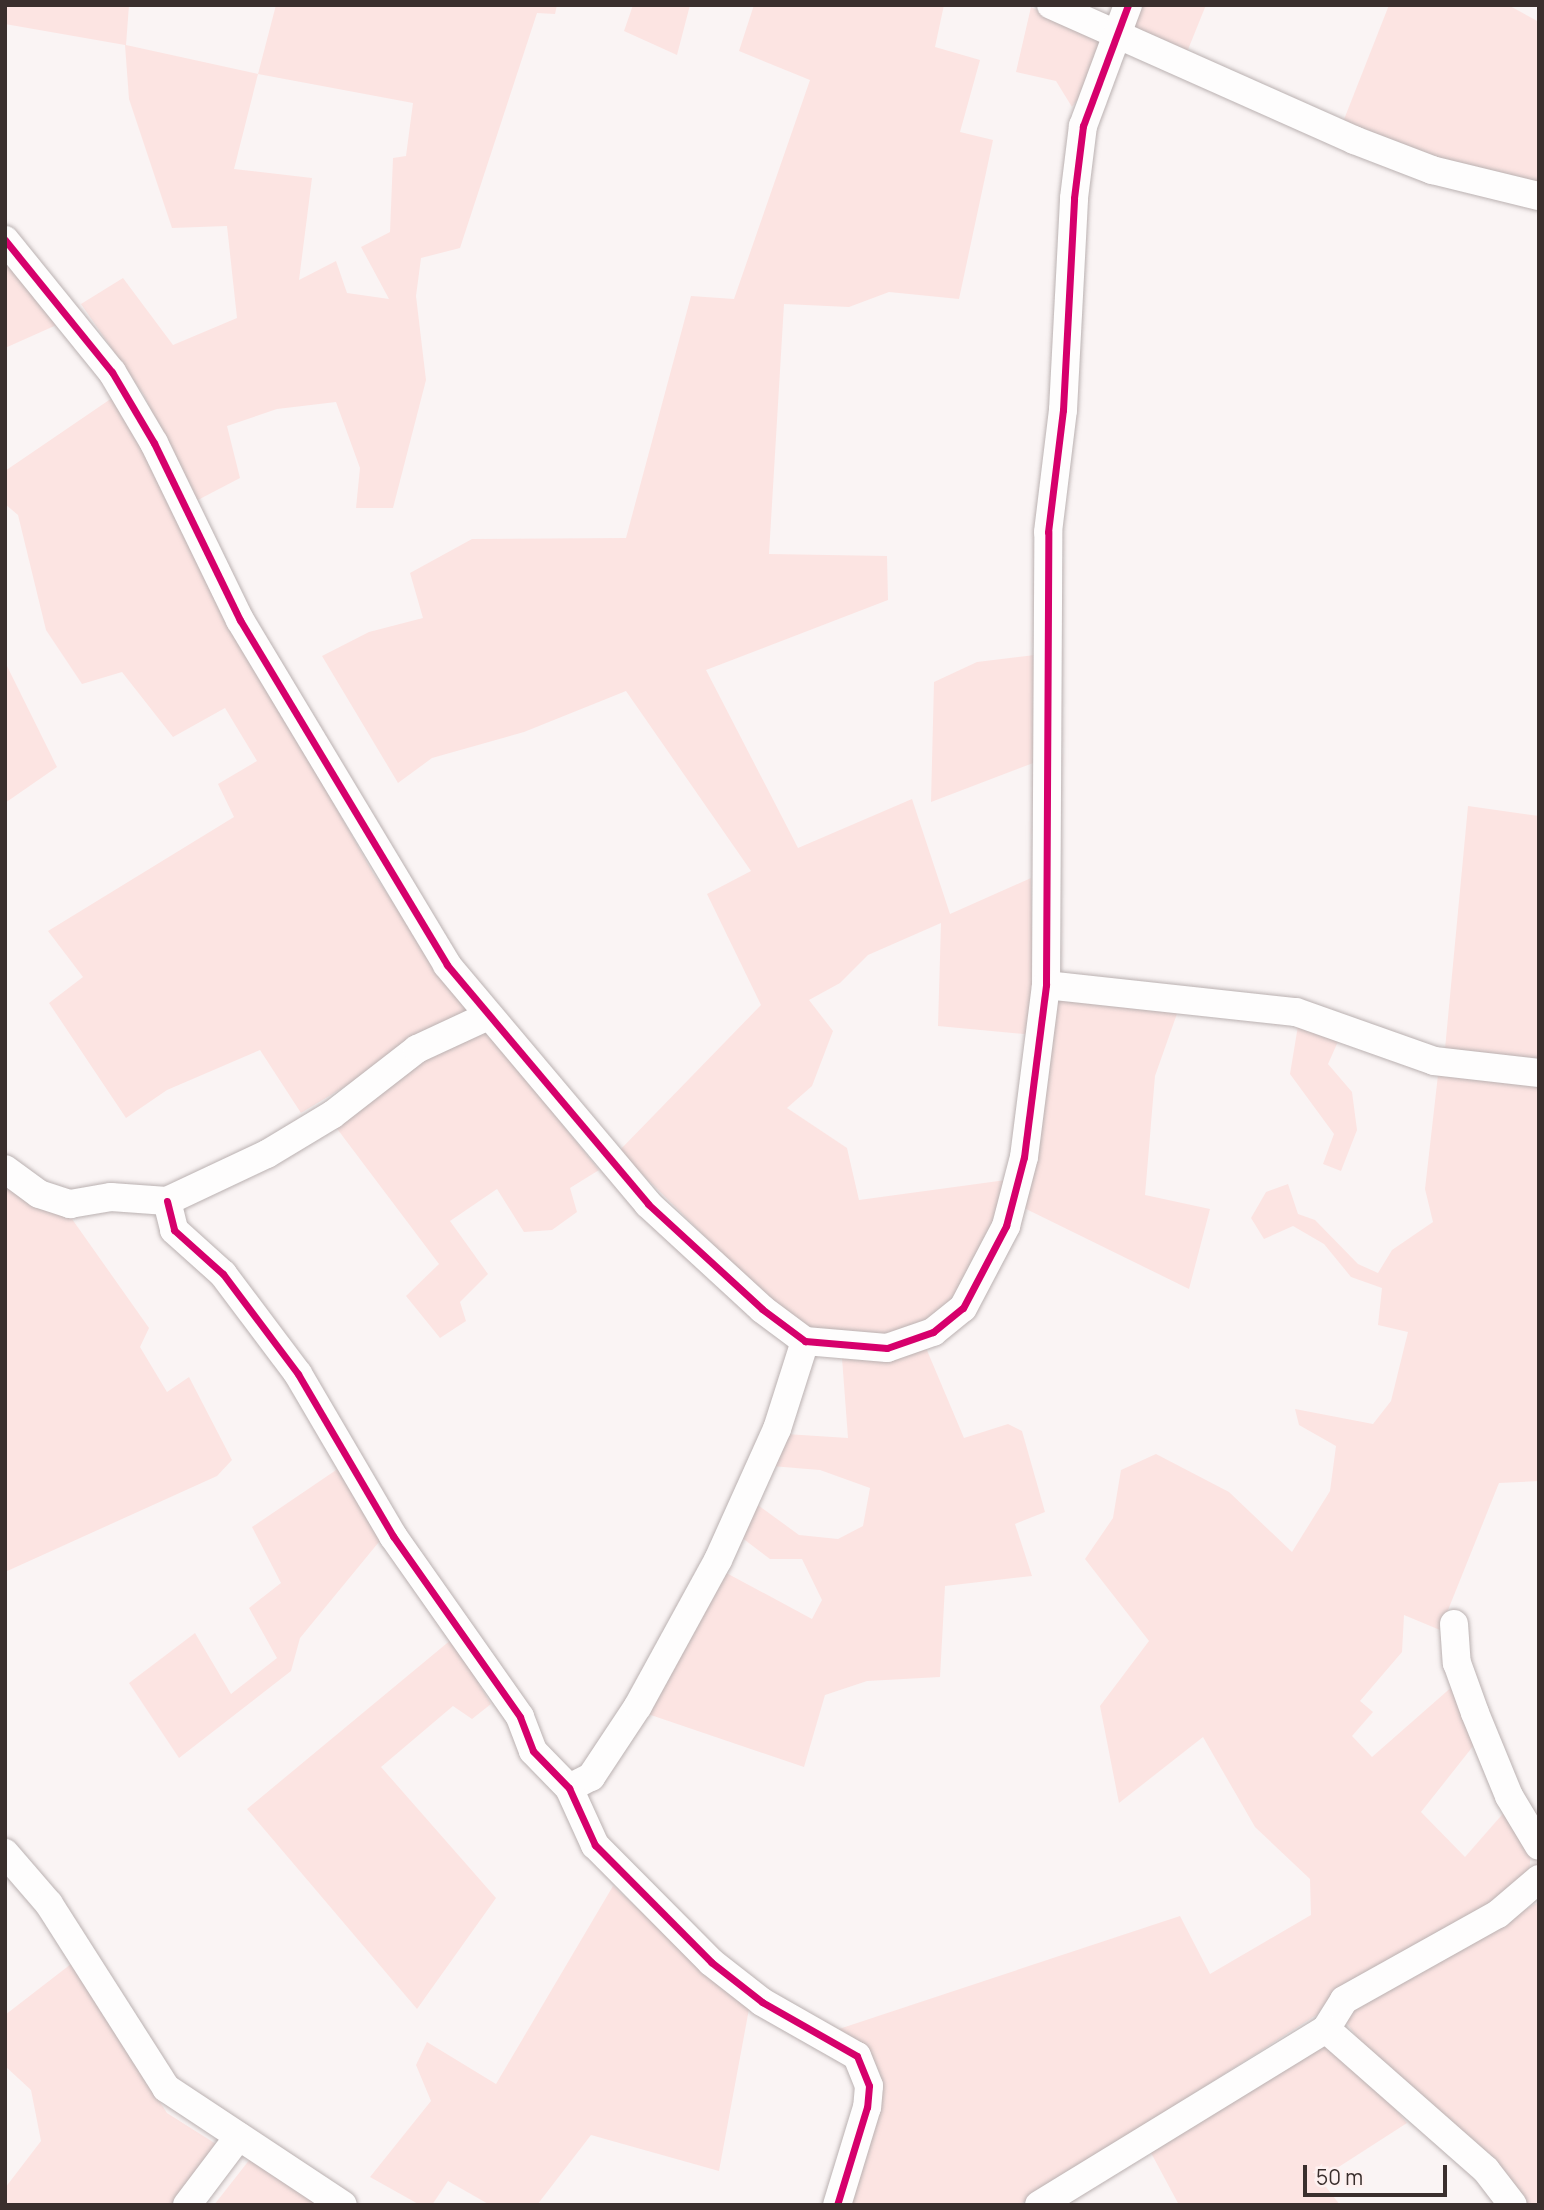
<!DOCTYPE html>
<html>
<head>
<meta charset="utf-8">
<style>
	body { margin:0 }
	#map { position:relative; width:1544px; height:2210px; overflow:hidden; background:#faf4f4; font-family:Manrope,sans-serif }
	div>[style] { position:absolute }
	.green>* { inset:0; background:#fce4e2 }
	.roads { filter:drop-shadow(0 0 2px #bab1b1) drop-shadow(0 0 2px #bab1b1) }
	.minor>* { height:28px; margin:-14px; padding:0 14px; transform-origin:14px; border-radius:14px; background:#fefdfd }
	.cycleway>* { height:7px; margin:-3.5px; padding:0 3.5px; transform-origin:3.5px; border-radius:3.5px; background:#d6006c }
	span { translate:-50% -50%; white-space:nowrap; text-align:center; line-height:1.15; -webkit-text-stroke:6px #fef1f0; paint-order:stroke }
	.frame { position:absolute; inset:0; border:7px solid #3a2f2d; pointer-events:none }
	.scale { position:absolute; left:1303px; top:2165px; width:144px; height:32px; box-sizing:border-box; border:4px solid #3a2f2d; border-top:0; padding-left:9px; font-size:21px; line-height:24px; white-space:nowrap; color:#3a2f2d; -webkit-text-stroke:5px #fef1f0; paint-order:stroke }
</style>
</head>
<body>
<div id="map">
	<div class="green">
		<div style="clip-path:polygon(evenodd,5px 5px,129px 5px,126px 45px,258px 74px,276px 5px,557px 5px,555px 14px,537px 13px,460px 248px,421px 258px,416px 296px,426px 380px,393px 508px,356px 508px,360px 468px,336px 402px,277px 409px,227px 426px,240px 478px,194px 502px,144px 395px,81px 304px,123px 278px,173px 345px,237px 318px,227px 226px,172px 228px,129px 99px,125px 45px,5px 24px,5px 5px,258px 74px,413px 103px,406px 156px,393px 158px,390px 232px,361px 247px,389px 299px,347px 293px,336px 261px,299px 280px,312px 178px,234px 169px,258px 74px)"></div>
		<div style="clip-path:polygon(633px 5px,690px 5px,677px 55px,624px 31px)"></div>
		<div style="clip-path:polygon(754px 5px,944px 5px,935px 47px,980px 60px,960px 132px,993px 140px,959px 299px,889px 292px,849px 307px,784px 304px,769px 554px,887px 556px,888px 600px,706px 670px,798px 848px,912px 799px,950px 914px,1031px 878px,1034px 1035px,938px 1026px,941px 923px,868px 955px,840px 983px,809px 1000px,833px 1031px,812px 1086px,787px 1108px,847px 1148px,859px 1200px,1006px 1180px,989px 1244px,959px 1295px,931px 1320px,892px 1337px,811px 1330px,769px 1300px,619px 1151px,761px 1005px,707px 894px,751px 871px,626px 691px,524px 732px,432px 758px,398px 783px,322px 656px,369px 632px,423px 618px,410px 573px,472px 539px,626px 538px,691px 296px,734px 299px,810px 80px,739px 51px)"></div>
		<div style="clip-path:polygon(1138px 5px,1206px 5px,1185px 57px,1128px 31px)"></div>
		<div style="clip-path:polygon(1389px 5px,1508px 5px,1539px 22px,1539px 185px,1435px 159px,1343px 122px)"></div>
		<div style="clip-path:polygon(1031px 7px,1100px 41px,1087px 86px,1072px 107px,1056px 81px,1016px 72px)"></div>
		<div style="clip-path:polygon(5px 254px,61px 323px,5px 348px)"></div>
		<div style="clip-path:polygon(115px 396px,264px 681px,373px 873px,468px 1012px,301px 1113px,260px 1050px,167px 1090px,126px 1118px,49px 1003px,83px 977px,48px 931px,234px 817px,218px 784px,257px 761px,225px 708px,173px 737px,122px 672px,82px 684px,46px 630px,18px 515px,5px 504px,5px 471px)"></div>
		<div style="clip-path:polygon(1035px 655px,1036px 762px,931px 802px,934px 682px,977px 662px)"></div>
		<div style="clip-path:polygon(5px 662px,57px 767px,5px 803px)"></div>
		<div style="clip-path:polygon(1468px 806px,1539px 816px,1539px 1065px,1445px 1049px)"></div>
		<div style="clip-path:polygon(1052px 994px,1179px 1008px,1155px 1076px,1145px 1195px,1210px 1209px,1189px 1289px,1020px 1206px,1049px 1076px)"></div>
		<div style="clip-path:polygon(1298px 1026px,1340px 1037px,1328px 1064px,1352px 1092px,1357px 1130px,1341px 1171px,1323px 1164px,1334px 1134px,1290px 1074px)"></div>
		<div style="clip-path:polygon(487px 1031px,599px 1170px,570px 1188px,577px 1212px,552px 1230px,524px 1232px,497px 1189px,450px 1221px,488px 1274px,460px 1302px,466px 1321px,440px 1338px,406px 1296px,439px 1264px,335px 1126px,414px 1066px)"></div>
		<div style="clip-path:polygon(1438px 1075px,1539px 1086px,1539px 1481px,1499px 1483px,1440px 1630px,1404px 1615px,1402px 1652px,1360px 1701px,1373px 1712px,1352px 1736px,1372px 1757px,1454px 1685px,1474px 1745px,1421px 1812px,1465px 1857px,1507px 1809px,1531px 1844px,1529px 1881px,1334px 1991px,1318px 2014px,1019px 2205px,848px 2205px,880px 2106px,880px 2074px,869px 2050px,839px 2029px,1180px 1916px,1210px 1974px,1311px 1915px,1310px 1879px,1255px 1827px,1203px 1737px,1119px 1803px,1100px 1706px,1149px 1641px,1085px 1559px,1113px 1518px,1121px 1470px,1156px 1454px,1229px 1492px,1292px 1552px,1330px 1491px,1336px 1446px,1299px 1425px,1295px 1409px,1373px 1424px,1391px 1401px,1408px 1332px,1378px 1325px,1382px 1288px,1351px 1277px,1324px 1244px,1293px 1226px,1264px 1239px,1251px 1218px,1266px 1192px,1288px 1184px,1298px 1214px,1315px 1220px,1358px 1264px,1378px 1273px,1392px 1250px,1433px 1222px,1425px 1189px)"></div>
		<div style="clip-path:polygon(5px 1183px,35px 1206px,72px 1219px,149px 1328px,140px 1347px,167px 1392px,189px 1377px,232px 1460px,217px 1476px,5px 1572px)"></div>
		<div style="clip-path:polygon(926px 1348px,964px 1438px,1008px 1424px,1022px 1431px,1045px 1512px,1015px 1524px,1032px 1576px,945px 1586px,940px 1677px,867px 1681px,825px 1695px,804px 1767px,642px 1712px,719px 1569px,812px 1619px,822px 1600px,802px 1559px,770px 1559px,737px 1534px,751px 1500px,799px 1535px,838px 1539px,863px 1526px,870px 1488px,820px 1470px,771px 1466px,786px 1434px,848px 1438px,842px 1358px,884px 1359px)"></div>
		<div style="clip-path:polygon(345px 1464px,383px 1537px,300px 1638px,291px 1671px,179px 1758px,129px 1683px,195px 1633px,231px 1694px,277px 1658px,249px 1608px,281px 1583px,252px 1527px)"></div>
		<div style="clip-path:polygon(452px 1639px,491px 1704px,472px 1719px,453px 1706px,381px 1767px,496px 1898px,417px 2009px,247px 1809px)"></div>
		<div style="clip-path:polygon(613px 1886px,749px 2009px,719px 2171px,591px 2135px,537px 2205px,490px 2205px,448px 2181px,432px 2205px,420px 2205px,370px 2177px,431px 2101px,416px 2065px,427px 2042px,496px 2084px)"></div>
		<div style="clip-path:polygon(1539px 1902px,1539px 2205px,1528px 2205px,1502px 2170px,1366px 2050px,1344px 2019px,1353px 2006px)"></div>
		<div style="clip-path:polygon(71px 1964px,167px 2113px,216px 2144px,172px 2205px,5px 2205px,5px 2188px,41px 2141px,31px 2090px,5px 2066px,5px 2015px)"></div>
		<div style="clip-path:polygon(1323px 2039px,1347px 2053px,1407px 2123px,1320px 2179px,1340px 2205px,1179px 2205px,1150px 2151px)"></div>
		<div style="clip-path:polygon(250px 2159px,327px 2205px,214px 2205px)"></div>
	</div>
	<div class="roads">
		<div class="minor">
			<div style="left:1051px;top:5px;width:332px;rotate:24deg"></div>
			<div style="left:1354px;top:140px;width:84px;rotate:21deg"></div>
			<div style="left:1432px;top:170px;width:110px;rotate:13.7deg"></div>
			<div style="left:5px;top:240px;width:170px;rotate:51deg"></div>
			<div style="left:112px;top:372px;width:82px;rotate:59.4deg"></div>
			<div style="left:154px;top:443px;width:197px;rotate:64.1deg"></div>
			<div style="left:240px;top:620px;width:402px;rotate:59deg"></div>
			<div style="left:447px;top:965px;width:312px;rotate:49.9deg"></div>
			<div style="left:648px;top:1204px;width:155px;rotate:42.6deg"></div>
			<div style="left:762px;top:1309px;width:54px;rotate:36.7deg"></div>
			<div style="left:805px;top:1341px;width:82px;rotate:4.9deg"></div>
			<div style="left:887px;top:1348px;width:49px;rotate:-19.2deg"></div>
			<div style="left:933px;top:1332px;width:38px;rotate:-39deg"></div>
			<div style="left:963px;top:1308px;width:93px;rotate:-62.3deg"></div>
			<div style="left:1006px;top:1226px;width:71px;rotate:-75.4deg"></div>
			<div style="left:1024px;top:1157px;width:173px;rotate:-82.7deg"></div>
			<div style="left:1046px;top:985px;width:453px;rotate:-89.7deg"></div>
			<div style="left:1048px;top:532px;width:123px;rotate:-83deg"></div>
			<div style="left:1063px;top:410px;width:212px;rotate:-87deg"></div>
			<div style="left:1074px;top:198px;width:73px;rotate:-82.9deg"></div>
			<div style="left:1083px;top:126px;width:129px;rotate:-69.6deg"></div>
			<div style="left:1046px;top:985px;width:251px;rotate:6.2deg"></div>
			<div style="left:1296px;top:1012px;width:146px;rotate:19.5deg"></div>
			<div style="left:1434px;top:1061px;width:106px;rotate:6.5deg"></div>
			<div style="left:5px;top:1169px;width:42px;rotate:36.3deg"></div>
			<div style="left:39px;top:1194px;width:33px;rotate:18deg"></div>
			<div style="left:70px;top:1204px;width:42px;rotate:-9.7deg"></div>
			<div style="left:111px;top:1197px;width:56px;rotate:4.1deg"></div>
			<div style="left:167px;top:1201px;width:110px;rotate:-25.2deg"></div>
			<div style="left:267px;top:1154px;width:76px;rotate:-31deg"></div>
			<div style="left:332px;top:1115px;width:108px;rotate:-37.8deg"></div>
			<div style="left:417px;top:1049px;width:78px;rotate:-24.9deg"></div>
			<div style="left:167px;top:1201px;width:30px;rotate:76deg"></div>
			<div style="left:174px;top:1230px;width:66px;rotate:41.9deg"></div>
			<div style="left:223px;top:1274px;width:125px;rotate:53.1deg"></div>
			<div style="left:298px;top:1374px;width:188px;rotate:59.6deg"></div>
			<div style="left:393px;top:1536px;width:221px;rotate:54.9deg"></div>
			<div style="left:520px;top:1717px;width:36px;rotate:69deg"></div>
			<div style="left:533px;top:1751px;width:52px;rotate:45.8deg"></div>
			<div style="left:569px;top:1788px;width:63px;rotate:65.5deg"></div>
			<div style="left:595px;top:1845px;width:165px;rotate:45.2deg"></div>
			<div style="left:711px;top:1962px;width:65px;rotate:38.1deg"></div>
			<div style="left:762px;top:2002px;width:109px;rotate:29.6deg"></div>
			<div style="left:857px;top:2056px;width:32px;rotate:68deg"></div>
			<div style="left:869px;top:2086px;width:21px;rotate:95deg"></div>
			<div style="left:867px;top:2107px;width:102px;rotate:107deg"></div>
			<div style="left:1454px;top:1624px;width:39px;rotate:86deg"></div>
			<div style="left:1457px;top:1663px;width:53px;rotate:70.2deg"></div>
			<div style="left:1475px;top:1713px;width:90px;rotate:67.7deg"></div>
			<div style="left:1509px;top:1796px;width:58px;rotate:59deg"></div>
			<div style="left:569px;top:1788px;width:25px;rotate:-27deg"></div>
			<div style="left:591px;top:1777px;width:85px;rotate:-56.5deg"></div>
			<div style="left:638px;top:1706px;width:166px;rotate:-61.3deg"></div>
			<div style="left:718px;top:1560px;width:144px;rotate:-65.8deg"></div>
			<div style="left:777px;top:1429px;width:92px;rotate:-72.3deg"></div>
			<div style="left:5px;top:1853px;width:67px;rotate:49.2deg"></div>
			<div style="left:49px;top:1904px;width:218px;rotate:57.5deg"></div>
			<div style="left:166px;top:2088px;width:212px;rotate:33.5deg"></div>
			<div style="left:1326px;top:2029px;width:34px;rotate:-58deg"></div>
			<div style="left:1344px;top:2000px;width:176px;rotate:-29.2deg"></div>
			<div style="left:1498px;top:1914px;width:54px;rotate:-40.5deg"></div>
			<div style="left:187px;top:2205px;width:86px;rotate:-53deg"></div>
			<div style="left:1039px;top:2205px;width:337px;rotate:-31.5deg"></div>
			<div style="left:1326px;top:2029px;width:213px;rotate:41.4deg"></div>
			<div style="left:1486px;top:2170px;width:44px;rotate:52.4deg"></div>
		</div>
	</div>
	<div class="cycleway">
		<div style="left:5px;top:240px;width:170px;rotate:51deg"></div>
		<div style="left:112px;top:372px;width:82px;rotate:59.4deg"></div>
		<div style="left:154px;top:443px;width:197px;rotate:64.1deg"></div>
		<div style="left:240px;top:620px;width:402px;rotate:59deg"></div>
		<div style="left:447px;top:965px;width:312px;rotate:49.9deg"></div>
		<div style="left:648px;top:1204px;width:155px;rotate:42.6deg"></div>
		<div style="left:762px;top:1309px;width:54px;rotate:36.7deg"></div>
		<div style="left:805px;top:1341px;width:82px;rotate:4.9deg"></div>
		<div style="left:887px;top:1348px;width:49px;rotate:-19.2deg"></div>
		<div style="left:933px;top:1332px;width:38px;rotate:-39deg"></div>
		<div style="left:963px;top:1308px;width:93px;rotate:-62.3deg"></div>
		<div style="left:1006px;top:1226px;width:71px;rotate:-75.4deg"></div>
		<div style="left:1024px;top:1157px;width:173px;rotate:-82.7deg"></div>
		<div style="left:1046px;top:985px;width:453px;rotate:-89.7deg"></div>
		<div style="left:1048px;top:532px;width:123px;rotate:-83deg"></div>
		<div style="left:1063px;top:410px;width:212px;rotate:-87deg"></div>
		<div style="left:1074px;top:198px;width:73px;rotate:-82.9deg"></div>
		<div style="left:1083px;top:126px;width:129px;rotate:-69.6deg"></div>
		<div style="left:167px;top:1201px;width:30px;rotate:76deg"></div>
		<div style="left:174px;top:1230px;width:66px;rotate:41.9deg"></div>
		<div style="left:223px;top:1274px;width:125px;rotate:53.1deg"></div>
		<div style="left:298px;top:1374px;width:188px;rotate:59.6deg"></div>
		<div style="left:393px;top:1536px;width:221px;rotate:54.9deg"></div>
		<div style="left:520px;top:1717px;width:36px;rotate:69deg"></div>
		<div style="left:533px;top:1751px;width:52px;rotate:45.8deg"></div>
		<div style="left:569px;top:1788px;width:63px;rotate:65.5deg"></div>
		<div style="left:595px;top:1845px;width:165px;rotate:45.2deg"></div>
		<div style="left:711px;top:1962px;width:65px;rotate:38.1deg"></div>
		<div style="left:762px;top:2002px;width:109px;rotate:29.6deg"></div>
		<div style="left:857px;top:2056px;width:32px;rotate:68deg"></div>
		<div style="left:869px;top:2086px;width:21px;rotate:95deg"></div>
		<div style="left:867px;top:2107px;width:102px;rotate:107deg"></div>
	</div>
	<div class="frame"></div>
	<div class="scale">50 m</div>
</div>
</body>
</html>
